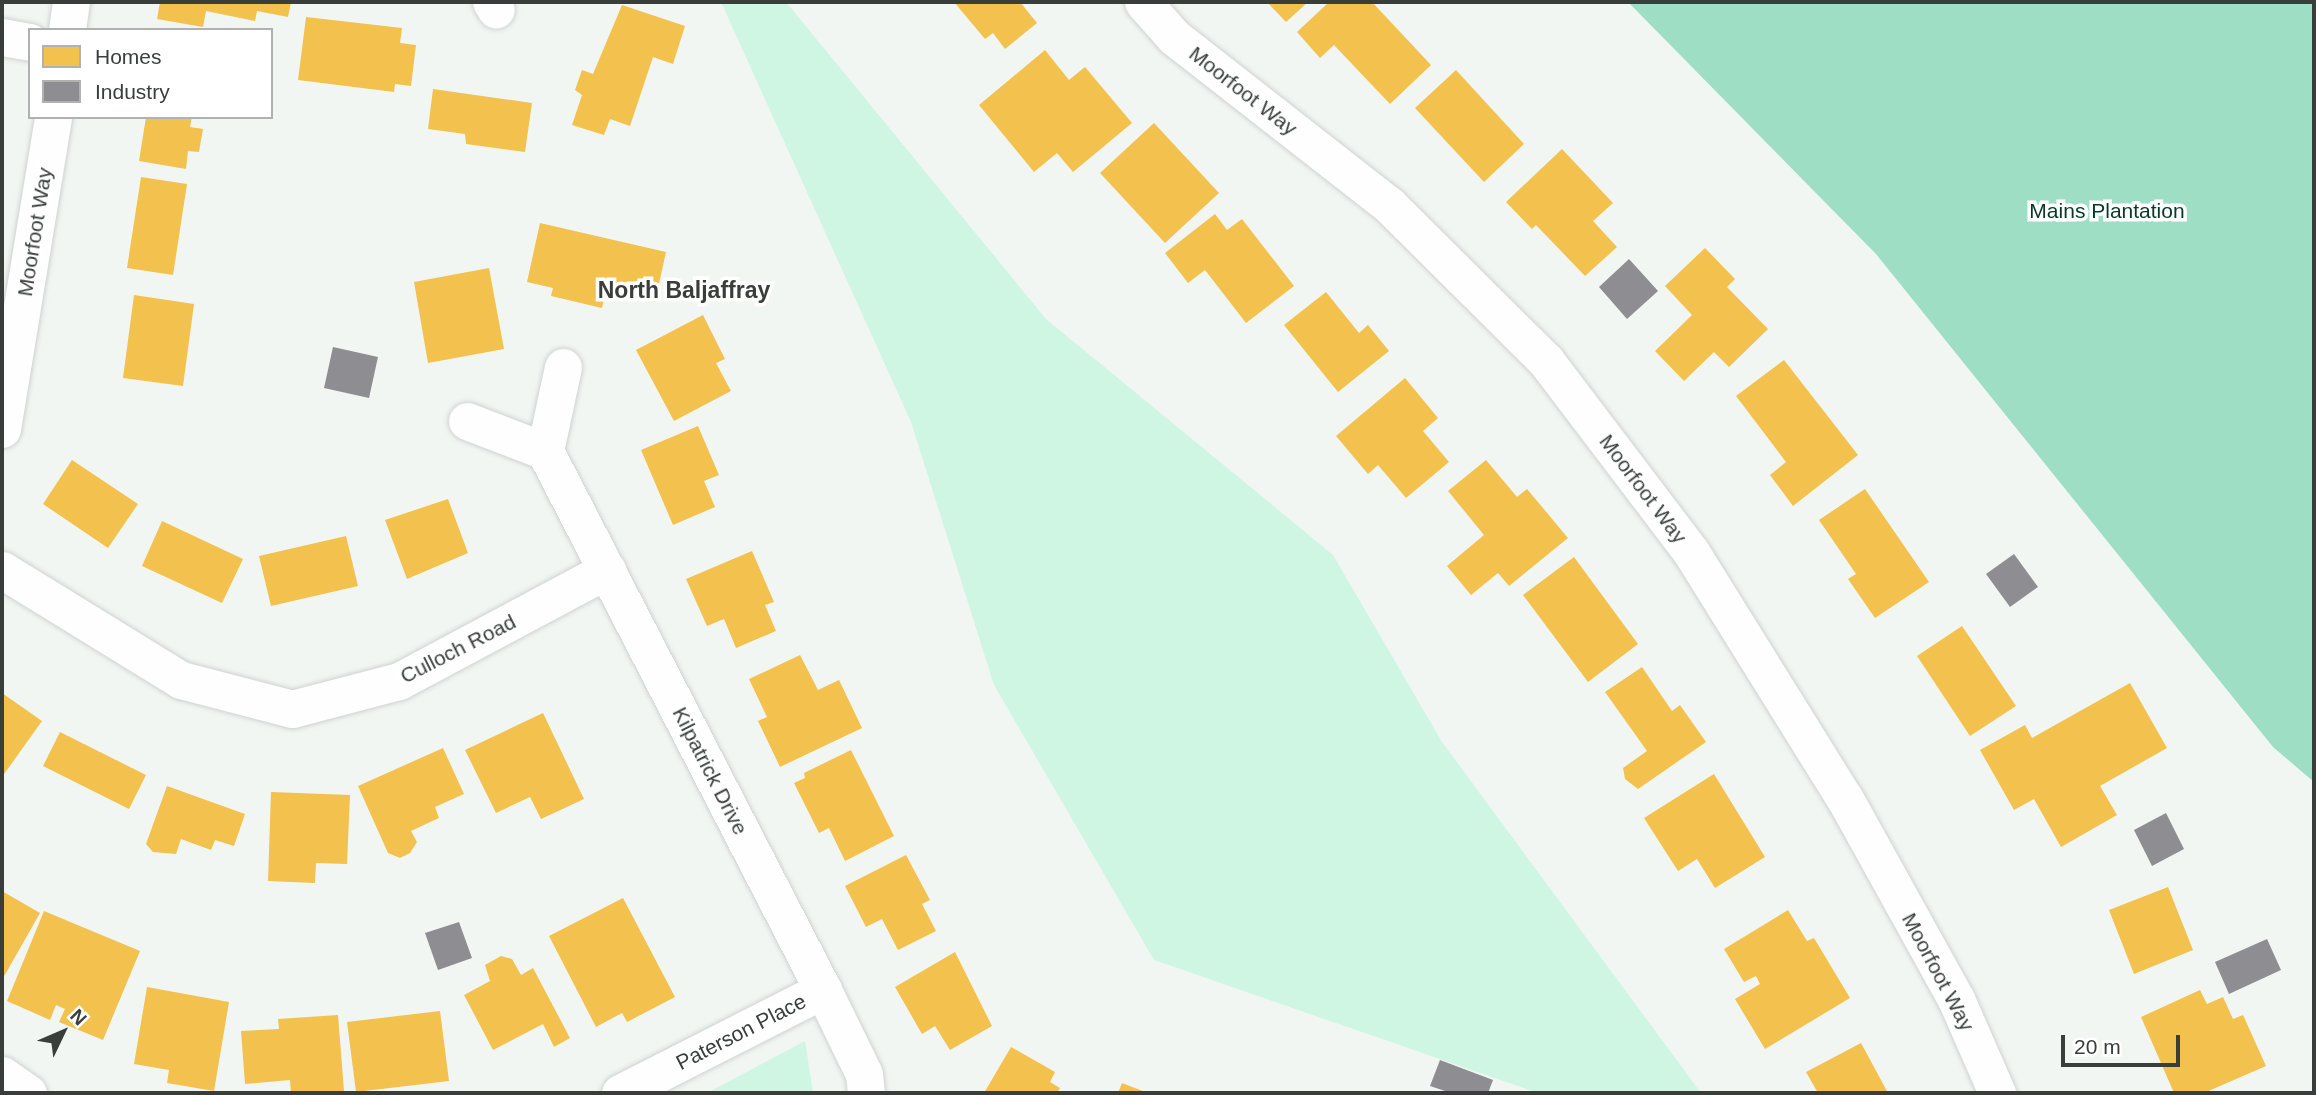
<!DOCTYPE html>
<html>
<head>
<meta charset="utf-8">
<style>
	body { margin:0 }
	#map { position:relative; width:2316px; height:1095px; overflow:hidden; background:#f1f6f3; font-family:Helvetica,sans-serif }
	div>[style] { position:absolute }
	.green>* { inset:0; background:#cff5e3 }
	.forest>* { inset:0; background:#9edec4 }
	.homes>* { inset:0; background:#f2c14e }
	.industry>* { inset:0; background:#8d8d92 }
	.roads { filter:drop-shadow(0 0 2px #cfd2d1) drop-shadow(0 0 2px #cfd2d1) }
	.minor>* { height:37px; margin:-18.5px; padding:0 18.5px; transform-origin:18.5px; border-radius:18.5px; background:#fdfefd }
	span { translate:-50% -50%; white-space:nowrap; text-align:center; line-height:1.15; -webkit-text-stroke:7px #fff; paint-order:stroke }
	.street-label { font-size:21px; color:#393e3b }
	.park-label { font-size:21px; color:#063928 }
	.neighbourhood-label { font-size:23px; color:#393e3b; font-weight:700 }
	.frame { position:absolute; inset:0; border:4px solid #393e3b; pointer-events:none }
	.legend { position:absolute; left:28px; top:28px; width:245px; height:91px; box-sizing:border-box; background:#fff; border:2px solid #b0b2b1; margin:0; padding:9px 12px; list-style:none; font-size:21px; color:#393e3b }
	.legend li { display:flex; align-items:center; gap:14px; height:35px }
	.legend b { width:35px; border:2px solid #b0b2b1 }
	.north { position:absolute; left:28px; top:997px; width:70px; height:70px; -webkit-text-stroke:5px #fff; paint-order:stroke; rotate:46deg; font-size:19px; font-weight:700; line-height:28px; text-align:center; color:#393e3b }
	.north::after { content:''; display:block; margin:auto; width:24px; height:32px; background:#393e3b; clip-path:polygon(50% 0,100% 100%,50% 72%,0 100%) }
	.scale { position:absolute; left:2061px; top:1035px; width:119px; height:32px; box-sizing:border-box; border:4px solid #393e3b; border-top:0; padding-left:9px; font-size:21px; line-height:24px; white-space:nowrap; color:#393e3b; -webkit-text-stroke:5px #fff; paint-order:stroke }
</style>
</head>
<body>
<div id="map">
	<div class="green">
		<div style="clip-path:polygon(721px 2px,786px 2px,1046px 319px,1333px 555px,1442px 742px,1701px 1093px,1538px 1093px,1154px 960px,994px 685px,911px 422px)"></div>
		<div style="clip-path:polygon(805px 1041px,813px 1093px,707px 1093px)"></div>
	</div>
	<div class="forest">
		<div style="clip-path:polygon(1628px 2px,2314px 2px,2314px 782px,2273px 747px,1876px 254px)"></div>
	</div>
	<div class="homes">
		<div style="clip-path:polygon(160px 2px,291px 2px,288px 17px,257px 11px,255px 21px,206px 11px,203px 27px,157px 19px)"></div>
		<div style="clip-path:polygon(954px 2px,1020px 2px,1037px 23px,1005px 49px,993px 33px,985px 39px)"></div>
		<div style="clip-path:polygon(1267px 2px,1308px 2px,1286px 22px)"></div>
		<div style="clip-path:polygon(1329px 2px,1372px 2px,1431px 65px,1390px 104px,1334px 45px,1320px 58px,1297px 32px)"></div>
		<div style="clip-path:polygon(622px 5px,685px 26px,673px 64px,653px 57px,630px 126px,610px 119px,604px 135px,572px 125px,582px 95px,575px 90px,582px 70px,593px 74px)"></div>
		<div style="clip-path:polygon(306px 17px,402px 28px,400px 43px,416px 45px,411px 86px,395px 84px,394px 92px,298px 80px)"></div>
		<div style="clip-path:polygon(1045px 50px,1069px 80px,1085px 67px,1132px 123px,1073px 172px,1057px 153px,1034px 172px,979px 105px)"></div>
		<div style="clip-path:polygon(1456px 70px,1524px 144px,1484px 182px,1415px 108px)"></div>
		<div style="clip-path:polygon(433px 89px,532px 103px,525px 152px,466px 144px,465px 134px,428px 129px)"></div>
		<div style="clip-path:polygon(146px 117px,192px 117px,190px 127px,203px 129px,199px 152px,188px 151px,186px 169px,139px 161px)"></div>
		<div style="clip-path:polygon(1154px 123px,1219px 193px,1165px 243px,1100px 173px)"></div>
		<div style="clip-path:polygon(1562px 149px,1613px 203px,1593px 221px,1617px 247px,1585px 276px,1536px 225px,1532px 229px,1506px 202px)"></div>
		<div style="clip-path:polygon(141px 177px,187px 184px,173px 275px,127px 268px)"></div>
		<div style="clip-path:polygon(1215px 214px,1227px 230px,1242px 219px,1294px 286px,1246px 323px,1205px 270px,1188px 283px,1165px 253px)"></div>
		<div style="clip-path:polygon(540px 223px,666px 252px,655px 302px,606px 291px,602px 308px,551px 296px,553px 288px,527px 282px)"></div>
		<div style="clip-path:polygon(1705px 248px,1735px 279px,1727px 287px,1768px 329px,1729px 367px,1714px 352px,1684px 381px,1655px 351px,1692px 315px,1665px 286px)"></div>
		<div style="clip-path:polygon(489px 268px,504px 349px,428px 363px,414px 282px)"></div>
		<div style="clip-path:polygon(1326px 292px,1359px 333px,1368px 325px,1389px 351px,1338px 392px,1284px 325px)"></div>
		<div style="clip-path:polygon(134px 295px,194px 304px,183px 386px,123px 378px)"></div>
		<div style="clip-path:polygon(703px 315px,725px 359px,716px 363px,731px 391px,674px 421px,636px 350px)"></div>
		<div style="clip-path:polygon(1784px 360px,1858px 455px,1793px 506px,1770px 475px,1786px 462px,1736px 396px)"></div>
		<div style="clip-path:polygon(1405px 378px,1438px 418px,1423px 431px,1449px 462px,1406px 498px,1378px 465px,1368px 474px,1336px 436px)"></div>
		<div style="clip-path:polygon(698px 426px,719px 475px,704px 481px,715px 507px,673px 525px,641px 450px)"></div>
		<div style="clip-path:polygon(72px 460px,138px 504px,108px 548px,43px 504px)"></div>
		<div style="clip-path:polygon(1486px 460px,1517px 497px,1527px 489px,1568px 538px,1509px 586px,1498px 573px,1471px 595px,1447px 566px,1484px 535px,1448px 491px)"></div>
		<div style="clip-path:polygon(1865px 489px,1929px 582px,1875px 618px,1848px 579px,1856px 574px,1819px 520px)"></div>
		<div style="clip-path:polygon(448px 499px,468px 553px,407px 579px,385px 520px)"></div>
		<div style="clip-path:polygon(162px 521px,243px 559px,222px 603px,142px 566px)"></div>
		<div style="clip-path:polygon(346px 536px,358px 586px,271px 606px,259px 556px)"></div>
		<div style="clip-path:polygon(752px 551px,774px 602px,765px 605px,776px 631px,736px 648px,724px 619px,707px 626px,686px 579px)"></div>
		<div style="clip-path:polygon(1574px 557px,1638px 644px,1588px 682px,1523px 595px)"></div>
		<div style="clip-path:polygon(1962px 626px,2016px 706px,1970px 736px,1917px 656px)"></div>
		<div style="clip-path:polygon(800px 655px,818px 690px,839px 680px,862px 728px,780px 767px,758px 721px,767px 717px,749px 679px)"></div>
		<div style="clip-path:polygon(1642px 667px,1672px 711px,1680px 705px,1706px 742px,1638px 789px,1625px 779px,1623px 768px,1647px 751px,1605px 692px)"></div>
		<div style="clip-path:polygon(2130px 683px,2167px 748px,2100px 786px,2117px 815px,2061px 847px,2034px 799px,2014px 810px,1980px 750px,2025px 725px,2032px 738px)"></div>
		<div style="clip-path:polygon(2px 693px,42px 721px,2px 777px)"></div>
		<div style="clip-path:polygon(543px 713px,584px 799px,541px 819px,530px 797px,496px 813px,465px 750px)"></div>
		<div style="clip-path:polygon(60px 732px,146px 775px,129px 809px,43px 766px)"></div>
		<div style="clip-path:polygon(443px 748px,464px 794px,435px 807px,439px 818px,411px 831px,417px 842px,410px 853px,400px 858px,388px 853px,358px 786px)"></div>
		<div style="clip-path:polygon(851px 750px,894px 836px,845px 861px,829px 828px,819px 833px,794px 783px,805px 778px,804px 773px)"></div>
		<div style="clip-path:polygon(1714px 774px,1765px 857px,1715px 888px,1697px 859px,1678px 871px,1644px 818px)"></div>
		<div style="clip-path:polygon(167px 786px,245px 814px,234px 846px,215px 840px,211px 850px,181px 839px,176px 854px,153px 852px,146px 844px)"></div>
		<div style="clip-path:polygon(271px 792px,350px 795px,347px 864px,316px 863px,315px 883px,268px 881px)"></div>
		<div style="clip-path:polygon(906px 855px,930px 900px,922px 904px,936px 931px,898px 950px,882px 919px,866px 927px,845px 886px)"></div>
		<div style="clip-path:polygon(2168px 887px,2193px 950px,2134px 974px,2109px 910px)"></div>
		<div style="clip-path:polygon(2px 891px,40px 913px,2px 980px)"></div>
		<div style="clip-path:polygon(623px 898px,675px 997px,627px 1022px,622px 1013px,596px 1027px,549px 936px)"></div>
		<div style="clip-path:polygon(1788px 910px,1807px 941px,1814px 938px,1850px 998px,1765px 1049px,1735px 999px,1760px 984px,1756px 976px,1744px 982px,1724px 949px)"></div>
		<div style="clip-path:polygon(44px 911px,140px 951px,103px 1040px,59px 1022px,65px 1009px,56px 1005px,50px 1020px,7px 1001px)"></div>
		<div style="clip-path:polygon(955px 952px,992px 1026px,950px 1050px,935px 1026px,922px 1034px,895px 987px)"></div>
		<div style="clip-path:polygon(501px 956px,512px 959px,521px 975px,533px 968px,570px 1038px,554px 1047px,543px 1024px,493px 1050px,464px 995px,490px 981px,485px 965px)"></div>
		<div style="clip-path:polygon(147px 987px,229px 1002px,214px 1091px,167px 1083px,169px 1070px,134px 1064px)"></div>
		<div style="clip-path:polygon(2200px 990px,2207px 1004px,2223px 997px,2233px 1019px,2243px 1015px,2266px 1066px,2204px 1093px,2174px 1093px,2141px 1017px)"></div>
		<div style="clip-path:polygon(440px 1011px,449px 1081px,356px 1092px,347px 1022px)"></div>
		<div style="clip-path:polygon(338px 1015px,344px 1091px,291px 1093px,290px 1080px,245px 1084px,241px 1031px,279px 1029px,278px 1019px)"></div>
		<div style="clip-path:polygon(1861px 1043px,1888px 1093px,1818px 1093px,1806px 1072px)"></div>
		<div style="clip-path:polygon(1011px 1047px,1055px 1072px,1050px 1082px,1060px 1088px,1057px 1093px,984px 1093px)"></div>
		<div style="clip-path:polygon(1122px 1083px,1148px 1093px,1118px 1093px)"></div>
	</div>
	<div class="industry">
		<div style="clip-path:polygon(1629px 259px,1658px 291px,1627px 319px,1599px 287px)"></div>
		<div style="clip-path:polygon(333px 347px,378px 357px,369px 398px,324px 388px)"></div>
		<div style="clip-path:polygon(2014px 554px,2038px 587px,2010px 607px,1986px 574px)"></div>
		<div style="clip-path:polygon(2166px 813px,2184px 849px,2152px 866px,2134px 830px)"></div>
		<div style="clip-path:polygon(459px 922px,472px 958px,438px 970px,425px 933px)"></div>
		<div style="clip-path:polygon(2267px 939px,2281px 970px,2229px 994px,2215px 962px)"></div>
		<div style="clip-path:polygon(1440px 1060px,1493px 1080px,1488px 1093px,1451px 1093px,1430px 1086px)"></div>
	</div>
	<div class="roads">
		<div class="minor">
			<div style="left:491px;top:2px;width:9px;rotate:58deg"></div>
			<div style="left:1143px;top:2px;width:47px;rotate:48.5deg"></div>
			<div style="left:1174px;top:37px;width:273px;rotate:38deg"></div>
			<div style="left:1389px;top:205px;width:221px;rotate:44.8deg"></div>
			<div style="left:1546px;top:361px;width:240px;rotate:52.8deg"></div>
			<div style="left:1691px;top:552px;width:291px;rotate:58.1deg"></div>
			<div style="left:1845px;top:799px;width:229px;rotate:61deg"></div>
			<div style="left:1956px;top:999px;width:103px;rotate:66.4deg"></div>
			<div style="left:67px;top:30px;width:28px;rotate:-82deg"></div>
			<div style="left:2px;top:37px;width:28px;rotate:10deg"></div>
			<div style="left:563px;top:367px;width:86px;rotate:102.1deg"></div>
			<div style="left:545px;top:451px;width:606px;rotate:62.72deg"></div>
			<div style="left:823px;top:990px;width:93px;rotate:64deg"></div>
			<div style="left:864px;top:1074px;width:19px;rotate:84deg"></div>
			<div style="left:467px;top:421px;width:84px;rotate:21deg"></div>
			<div style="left:2px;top:429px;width:316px;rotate:-80.7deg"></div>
			<div style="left:2px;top:570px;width:210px;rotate:31.6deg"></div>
			<div style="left:181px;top:680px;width:115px;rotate:14.6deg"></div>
			<div style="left:292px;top:709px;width:111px;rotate:-14.7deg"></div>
			<div style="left:399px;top:681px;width:236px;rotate:-28.1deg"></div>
			<div style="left:2px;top:1075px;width:32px;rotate:35deg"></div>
			<div style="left:620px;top:1093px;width:228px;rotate:-26.9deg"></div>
		</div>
	</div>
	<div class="street-label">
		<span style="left:1243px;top:91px;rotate:38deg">Moorfoot Way</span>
		<span style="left:35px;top:232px;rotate:-81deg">Moorfoot Way</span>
		<span style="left:1643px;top:489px;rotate:53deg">Moorfoot Way</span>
		<span style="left:458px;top:649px;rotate:-27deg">Culloch Road</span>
		<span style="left:710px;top:771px;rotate:63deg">Kilpatrick Drive</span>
		<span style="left:1938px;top:972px;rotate:62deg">Moorfoot Way</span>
		<span style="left:741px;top:1032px;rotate:-27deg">Paterson Place</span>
	</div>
	<div class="park-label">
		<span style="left:2107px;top:211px">Mains Plantation</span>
	</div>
	<div class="neighbourhood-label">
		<span style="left:684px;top:290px">North Baljaffray</span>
	</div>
	<div class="frame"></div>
	<ul class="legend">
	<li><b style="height:19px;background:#f2c14e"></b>Homes</li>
	<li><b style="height:19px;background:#8d8d92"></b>Industry</li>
	</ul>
	<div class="north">N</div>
	<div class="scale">20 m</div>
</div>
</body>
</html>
